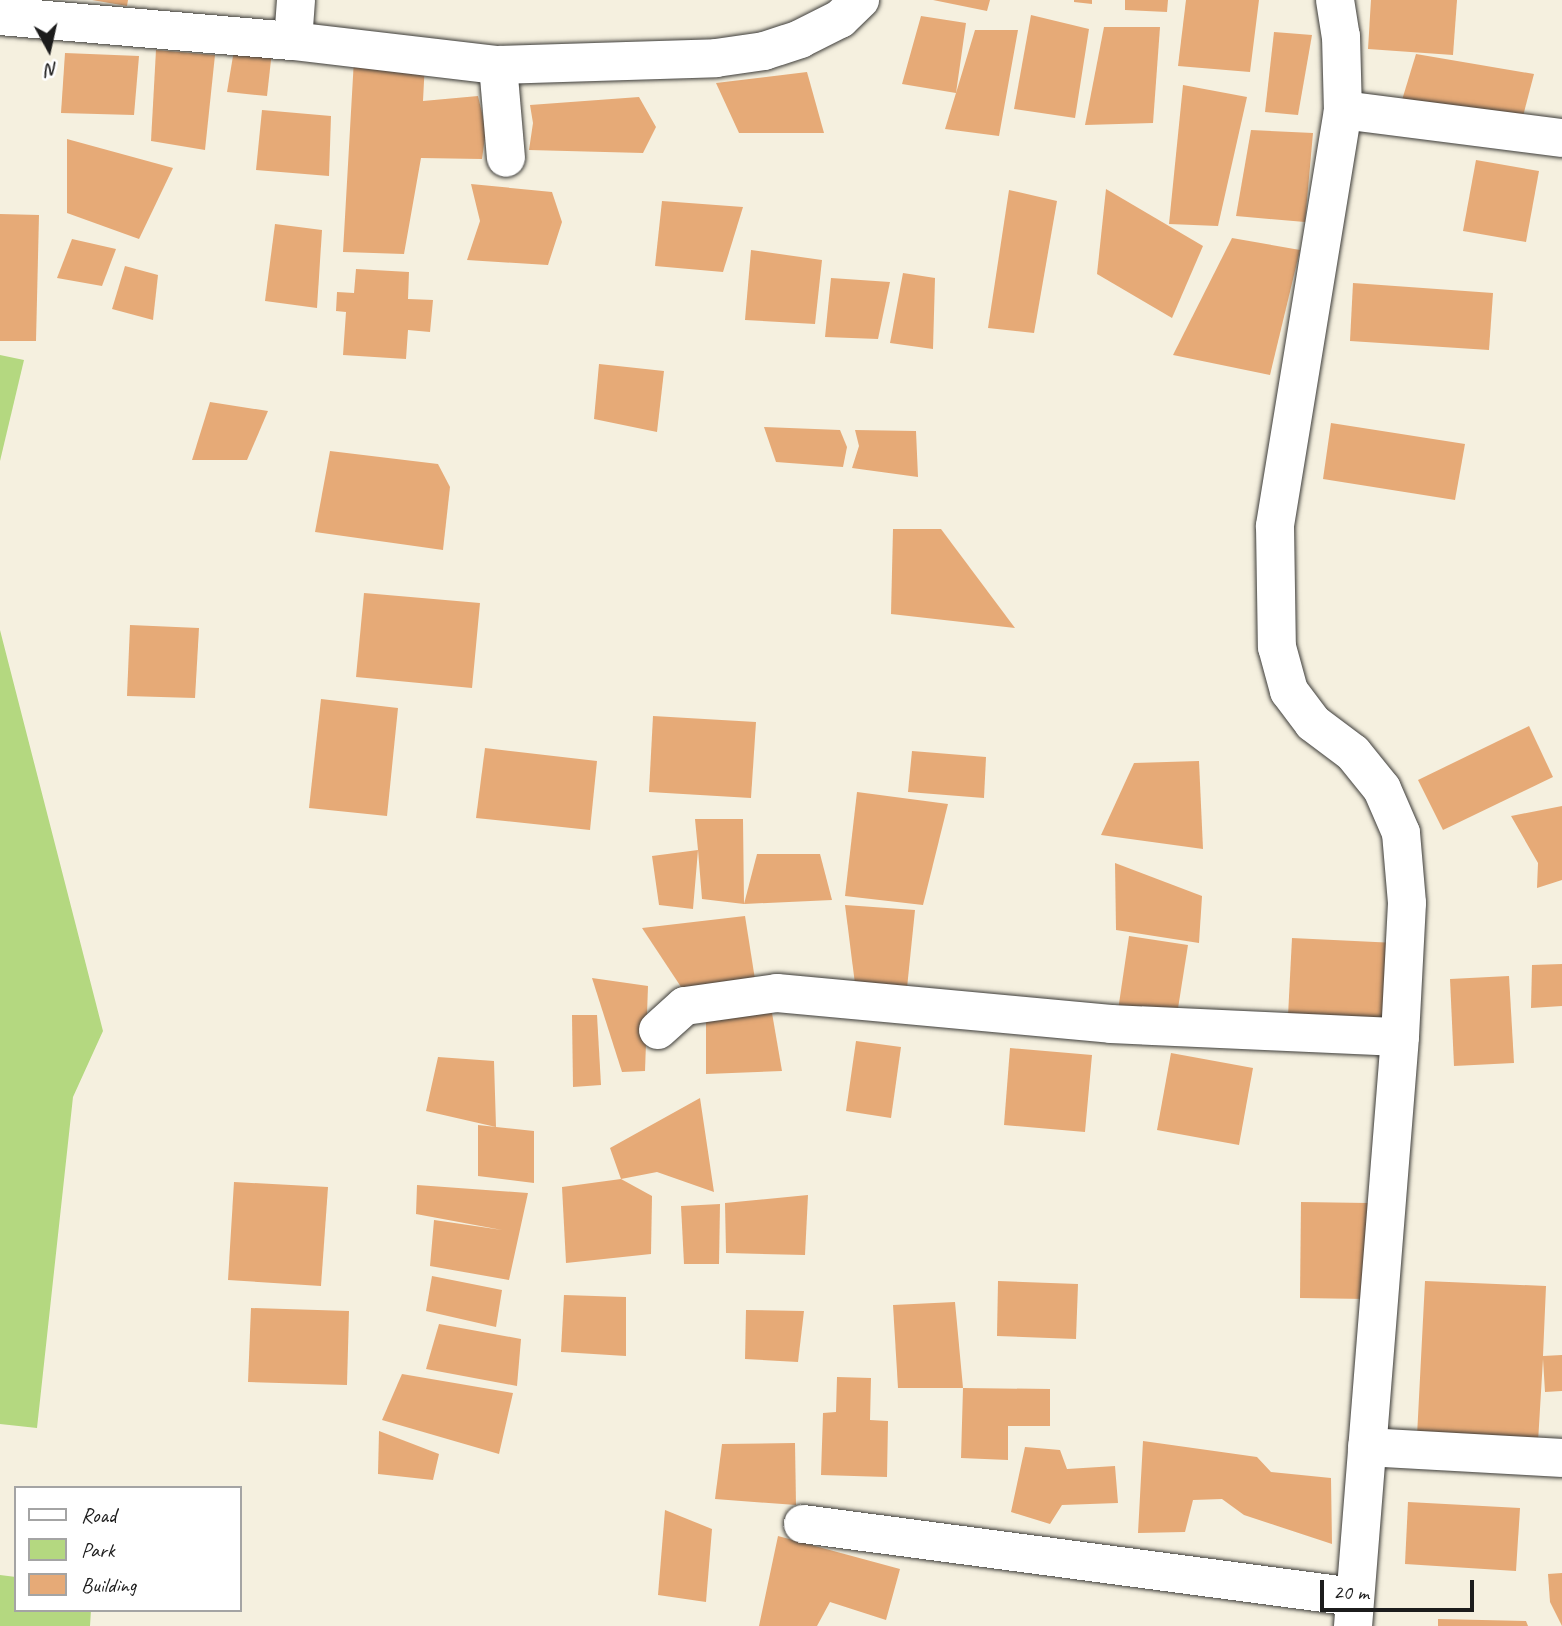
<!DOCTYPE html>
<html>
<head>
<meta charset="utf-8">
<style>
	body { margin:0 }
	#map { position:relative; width:1562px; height:1626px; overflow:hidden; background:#f5f0df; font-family:Caveat,sans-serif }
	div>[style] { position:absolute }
	.green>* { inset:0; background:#b4d880 }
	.building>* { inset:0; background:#e6aa77 }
	.roads { filter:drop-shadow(0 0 2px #3d3c39) drop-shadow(0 0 2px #3d3c39) }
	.minor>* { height:38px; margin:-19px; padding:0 19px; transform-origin:19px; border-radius:19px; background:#fff }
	span { translate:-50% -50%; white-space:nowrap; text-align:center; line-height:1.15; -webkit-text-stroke:6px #fff; paint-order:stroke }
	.legend { position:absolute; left:14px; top:1486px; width:228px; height:126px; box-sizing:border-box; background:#fff; border:2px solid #a4a4a4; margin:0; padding:9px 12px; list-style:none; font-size:21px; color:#1c1c1c }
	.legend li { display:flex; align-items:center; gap:14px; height:35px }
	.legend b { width:35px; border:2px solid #a4a4a4 }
	.north { position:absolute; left:14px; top:14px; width:70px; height:70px; -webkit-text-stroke:5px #fff; paint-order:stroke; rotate:172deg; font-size:19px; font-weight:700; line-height:28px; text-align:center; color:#1c1c1c }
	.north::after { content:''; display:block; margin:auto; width:24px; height:32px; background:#1c1c1c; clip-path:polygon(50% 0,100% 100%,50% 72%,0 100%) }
	.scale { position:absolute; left:1320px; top:1580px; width:154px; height:32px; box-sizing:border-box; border:4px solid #1c1c1c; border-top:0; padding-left:9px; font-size:21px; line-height:24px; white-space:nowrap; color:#1c1c1c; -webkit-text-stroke:5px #fff; paint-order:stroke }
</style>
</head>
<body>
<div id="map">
	<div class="green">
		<div style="clip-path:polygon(0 355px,24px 360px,0 461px)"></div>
		<div style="clip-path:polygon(0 630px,103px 1031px,73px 1097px,37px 1428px,0 1424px)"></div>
		<div style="clip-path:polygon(0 1575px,16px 1577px,16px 1610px,91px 1610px,90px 1626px,0 1626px)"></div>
	</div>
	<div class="building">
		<div style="clip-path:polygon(92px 0,128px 0,127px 6px)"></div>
		<div style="clip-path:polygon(933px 0,990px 0,987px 11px)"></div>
		<div style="clip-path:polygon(1074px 0,1092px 0,1092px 4px,1074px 2px)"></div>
		<div style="clip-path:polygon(1125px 0,1168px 0,1167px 12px,1125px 10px)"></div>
		<div style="clip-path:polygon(1186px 0,1259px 0,1250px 72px,1178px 66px)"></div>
		<div style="clip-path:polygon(1371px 0,1457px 0,1453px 55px,1368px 49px)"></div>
		<div style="clip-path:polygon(1031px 15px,1089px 29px,1075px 118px,1014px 109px)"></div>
		<div style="clip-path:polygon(921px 16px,966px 23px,956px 93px,975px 30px,1018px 30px,999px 136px,945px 129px,956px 93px,902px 84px)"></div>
		<div style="clip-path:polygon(1104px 27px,1160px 27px,1153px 123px,1085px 125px)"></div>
		<div style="clip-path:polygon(1274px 32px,1312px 35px,1298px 115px,1265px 112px)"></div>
		<div style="clip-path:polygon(156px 50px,215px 55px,205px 150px,151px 141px)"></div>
		<div style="clip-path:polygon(234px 50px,272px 51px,267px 96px,227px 92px)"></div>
		<div style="clip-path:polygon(65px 53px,139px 56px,134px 115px,61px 113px)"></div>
		<div style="clip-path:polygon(1416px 54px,1534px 74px,1522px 120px,1402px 100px)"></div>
		<div style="clip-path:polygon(354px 59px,425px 62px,423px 101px,478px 96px,486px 130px,482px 159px,421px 158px,404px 254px,343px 252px)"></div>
		<div style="clip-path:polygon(807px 72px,824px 133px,739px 133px,716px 83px)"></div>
		<div style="clip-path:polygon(1183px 85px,1247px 97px,1218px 226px,1169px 224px)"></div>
		<div style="clip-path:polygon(639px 97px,656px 127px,643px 153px,529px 150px,533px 123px,530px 105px)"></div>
		<div style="clip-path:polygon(262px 110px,331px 116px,329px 176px,256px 170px)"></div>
		<div style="clip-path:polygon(1251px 130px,1313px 133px,1305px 222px,1236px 216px)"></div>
		<div style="clip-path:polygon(67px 139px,173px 168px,139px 239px,67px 213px)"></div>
		<div style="clip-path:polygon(1476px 160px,1539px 171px,1526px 242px,1463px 231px)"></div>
		<div style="clip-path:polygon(471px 184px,552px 192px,562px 222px,548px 265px,467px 260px,480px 221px)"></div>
		<div style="clip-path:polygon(1106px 189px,1203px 246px,1172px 318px,1097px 274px)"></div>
		<div style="clip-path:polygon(1009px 190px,1057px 201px,1034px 333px,988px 328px)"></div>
		<div style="clip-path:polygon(662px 201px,743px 207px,723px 272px,655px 266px)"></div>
		<div style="clip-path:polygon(0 214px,39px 215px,36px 341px,0 341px)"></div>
		<div style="clip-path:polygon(275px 224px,322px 230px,317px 308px,265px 301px)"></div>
		<div style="clip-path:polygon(1232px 238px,1300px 250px,1270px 375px,1173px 355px)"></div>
		<div style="clip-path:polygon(72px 239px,116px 249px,102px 286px,57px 278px)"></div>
		<div style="clip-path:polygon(751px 250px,822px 260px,815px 324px,745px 320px)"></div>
		<div style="clip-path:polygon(125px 266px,158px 275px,153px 320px,112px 309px)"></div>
		<div style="clip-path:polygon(356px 269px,409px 272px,408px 299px,433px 300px,430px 332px,408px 330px,406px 359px,343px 355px,346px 312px,336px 311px,337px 292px,354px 293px)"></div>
		<div style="clip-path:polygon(903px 273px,935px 278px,933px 349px,890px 343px)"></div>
		<div style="clip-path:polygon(831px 278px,890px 282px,878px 339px,825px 337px)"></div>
		<div style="clip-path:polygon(1353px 283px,1493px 293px,1489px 350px,1350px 341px)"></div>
		<div style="clip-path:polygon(599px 364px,664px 371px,657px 432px,594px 419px)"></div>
		<div style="clip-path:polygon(210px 402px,268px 411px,247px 460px,192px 460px)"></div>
		<div style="clip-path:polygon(1331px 423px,1465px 444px,1455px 500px,1323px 479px)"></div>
		<div style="clip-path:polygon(764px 427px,840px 430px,847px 447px,843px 467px,776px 462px)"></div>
		<div style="clip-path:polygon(855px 430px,916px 431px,918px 477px,852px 468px,859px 446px)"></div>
		<div style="clip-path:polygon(330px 451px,438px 464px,450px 487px,443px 550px,315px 532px)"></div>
		<div style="clip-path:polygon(893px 529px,941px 529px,1015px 628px,891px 614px)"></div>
		<div style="clip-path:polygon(364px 593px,480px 603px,472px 688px,356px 677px)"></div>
		<div style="clip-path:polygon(130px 625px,199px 628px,195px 698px,127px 696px)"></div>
		<div style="clip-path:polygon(321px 699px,398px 708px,387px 816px,309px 808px)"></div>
		<div style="clip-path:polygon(653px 716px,756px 722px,751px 798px,649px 792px)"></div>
		<div style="clip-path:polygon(1529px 726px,1553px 777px,1443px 830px,1418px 780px)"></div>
		<div style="clip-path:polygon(485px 748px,597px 761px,590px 830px,476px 818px)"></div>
		<div style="clip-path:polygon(912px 751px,986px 757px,984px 798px,908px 792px)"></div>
		<div style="clip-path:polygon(1199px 761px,1203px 849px,1101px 835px,1134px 763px)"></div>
		<div style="clip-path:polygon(857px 792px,948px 804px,923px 905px,845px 896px)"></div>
		<div style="clip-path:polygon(1562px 806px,1562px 880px,1537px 888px,1538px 863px,1511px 816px)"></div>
		<div style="clip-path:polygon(695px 819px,743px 819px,744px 904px,702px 899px,698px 850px,693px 909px,659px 905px,652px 856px,698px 850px)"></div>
		<div style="clip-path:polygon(757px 854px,820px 854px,832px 900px,744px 904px)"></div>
		<div style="clip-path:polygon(1115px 863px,1202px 896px,1199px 943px,1116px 930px)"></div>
		<div style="clip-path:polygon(845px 905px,915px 910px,907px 988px,855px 984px)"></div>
		<div style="clip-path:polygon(745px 916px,757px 992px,689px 999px,642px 928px)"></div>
		<div style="clip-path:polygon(1129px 936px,1188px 945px,1176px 1021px,1117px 1017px)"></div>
		<div style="clip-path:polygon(1292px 938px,1396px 943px,1393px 1021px,1288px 1016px)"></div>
		<div style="clip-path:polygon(1562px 964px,1562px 1006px,1531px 1008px,1532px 965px)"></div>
		<div style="clip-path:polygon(1509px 976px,1514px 1063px,1454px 1066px,1450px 979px)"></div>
		<div style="clip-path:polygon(592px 978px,648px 986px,645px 1071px,622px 1072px)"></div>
		<div style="clip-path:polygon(772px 1013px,782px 1071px,706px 1074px,706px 1016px)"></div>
		<div style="clip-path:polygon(572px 1015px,597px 1015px,601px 1085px,573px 1087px)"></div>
		<div style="clip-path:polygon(856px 1041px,901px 1047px,891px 1118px,846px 1111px)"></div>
		<div style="clip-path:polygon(1010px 1048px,1092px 1055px,1085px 1132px,1004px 1125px)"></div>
		<div style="clip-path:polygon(1171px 1053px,1253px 1068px,1239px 1145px,1157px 1130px)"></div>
		<div style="clip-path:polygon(438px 1057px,494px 1061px,496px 1127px,534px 1131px,534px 1183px,478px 1176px,478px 1125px,496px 1127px,426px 1111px)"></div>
		<div style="clip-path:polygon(700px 1098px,714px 1192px,657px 1172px,621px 1179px,610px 1148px)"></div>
		<div style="clip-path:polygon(621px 1179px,652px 1196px,651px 1254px,566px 1263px,562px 1187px)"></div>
		<div style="clip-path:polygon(234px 1182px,328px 1187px,321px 1286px,228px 1280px)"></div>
		<div style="clip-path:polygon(417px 1185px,528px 1193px,509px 1280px,430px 1266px,434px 1220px,502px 1230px,416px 1214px)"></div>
		<div style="clip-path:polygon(808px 1195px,805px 1255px,726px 1253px,725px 1203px)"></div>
		<div style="clip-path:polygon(1301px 1202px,1368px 1203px,1367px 1299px,1300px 1298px)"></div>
		<div style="clip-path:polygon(720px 1204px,719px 1264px,684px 1264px,681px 1206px)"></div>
		<div style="clip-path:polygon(432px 1276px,502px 1290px,496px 1327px,426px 1311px)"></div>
		<div style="clip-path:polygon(998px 1281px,1078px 1284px,1076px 1339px,997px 1336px)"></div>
		<div style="clip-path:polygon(1425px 1281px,1546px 1286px,1543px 1356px,1562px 1355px,1562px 1391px,1545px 1392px,1543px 1359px,1538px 1442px,1417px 1436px)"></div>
		<div style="clip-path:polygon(564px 1295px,626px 1297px,626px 1356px,561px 1352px)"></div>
		<div style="clip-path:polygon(955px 1302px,963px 1388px,898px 1388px,893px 1305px)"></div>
		<div style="clip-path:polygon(251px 1308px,349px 1311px,347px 1385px,248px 1382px)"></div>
		<div style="clip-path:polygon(746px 1310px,804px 1311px,798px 1362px,745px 1359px)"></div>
		<div style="clip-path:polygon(439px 1324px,521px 1339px,517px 1386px,426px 1369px)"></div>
		<div style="clip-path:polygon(402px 1374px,513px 1393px,499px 1454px,382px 1420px)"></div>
		<div style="clip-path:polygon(837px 1377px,871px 1378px,870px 1420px,888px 1421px,887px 1477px,821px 1475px,823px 1413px,836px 1412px)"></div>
		<div style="clip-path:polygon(963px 1388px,1050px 1389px,1050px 1426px,1008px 1426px,1008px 1460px,961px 1458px)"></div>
		<div style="clip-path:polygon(379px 1431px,439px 1454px,433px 1480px,378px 1474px)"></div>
		<div style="clip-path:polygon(1143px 1441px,1257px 1457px,1271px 1472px,1331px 1478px,1332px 1544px,1244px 1515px,1222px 1499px,1193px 1500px,1185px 1532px,1138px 1533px)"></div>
		<div style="clip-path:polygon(795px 1443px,796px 1505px,715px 1499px,722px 1444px)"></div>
		<div style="clip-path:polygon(1025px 1447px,1060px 1450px,1067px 1469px,1115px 1466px,1118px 1503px,1062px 1505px,1050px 1524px,1011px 1512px)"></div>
		<div style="clip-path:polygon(1408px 1502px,1520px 1508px,1516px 1571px,1405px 1564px)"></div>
		<div style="clip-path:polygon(665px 1510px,712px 1529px,706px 1602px,658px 1595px)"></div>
		<div style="clip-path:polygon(778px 1536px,900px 1569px,886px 1620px,830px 1602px,817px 1626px,759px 1626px)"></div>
		<div style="clip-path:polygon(1562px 1573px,1562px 1626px,1550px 1602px,1548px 1574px)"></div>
		<div style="clip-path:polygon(1438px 1619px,1526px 1621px,1528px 1626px,1438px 1626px)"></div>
	</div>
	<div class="roads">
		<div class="minor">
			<div style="left:1335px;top:0;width:36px;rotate:81deg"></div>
			<div style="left:1341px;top:36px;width:74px;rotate:88.5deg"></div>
			<div style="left:1343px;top:110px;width:422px;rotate:99.3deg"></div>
			<div style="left:1275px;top:526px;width:121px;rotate:89.1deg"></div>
			<div style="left:1277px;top:647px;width:46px;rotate:74.7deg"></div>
			<div style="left:1289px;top:691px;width:40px;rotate:53deg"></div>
			<div style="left:1313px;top:723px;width:50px;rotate:36.9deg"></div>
			<div style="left:1353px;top:753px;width:46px;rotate:51.1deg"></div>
			<div style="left:1382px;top:789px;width:48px;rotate:66.6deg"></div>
			<div style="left:1401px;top:833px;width:70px;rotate:85.1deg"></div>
			<div style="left:1407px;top:903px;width:134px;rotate:93deg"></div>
			<div style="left:1400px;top:1037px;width:591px;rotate:94.56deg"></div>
			<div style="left:0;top:16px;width:294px;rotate:4.9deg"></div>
			<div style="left:293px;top:41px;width:206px;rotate:6.7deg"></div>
			<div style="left:498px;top:65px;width:218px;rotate:-1.8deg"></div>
			<div style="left:716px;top:58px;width:49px;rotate:-8.3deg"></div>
			<div style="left:764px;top:51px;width:38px;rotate:-18deg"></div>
			<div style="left:800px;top:39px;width:45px;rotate:-26.6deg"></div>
			<div style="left:840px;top:19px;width:28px;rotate:-44deg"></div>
			<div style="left:293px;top:41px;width:41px;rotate:-85.8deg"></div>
			<div style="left:498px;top:65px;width:93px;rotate:85.1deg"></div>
			<div style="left:1343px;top:110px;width:221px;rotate:7.3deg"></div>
			<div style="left:658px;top:1030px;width:36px;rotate:-42deg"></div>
			<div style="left:685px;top:1006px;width:93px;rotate:-8deg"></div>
			<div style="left:777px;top:993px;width:335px;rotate:5.3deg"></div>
			<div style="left:1111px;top:1024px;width:289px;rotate:2.6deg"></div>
			<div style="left:1367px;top:1447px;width:195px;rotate:3.2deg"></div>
			<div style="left:803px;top:1524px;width:556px;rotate:7.55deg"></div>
		</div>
	</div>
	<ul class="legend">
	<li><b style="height:9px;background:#fff"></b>Road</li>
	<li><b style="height:19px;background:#b4d880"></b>Park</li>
	<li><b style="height:19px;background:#e6aa77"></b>Building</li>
	</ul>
	<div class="north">N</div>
	<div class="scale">20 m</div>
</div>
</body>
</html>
